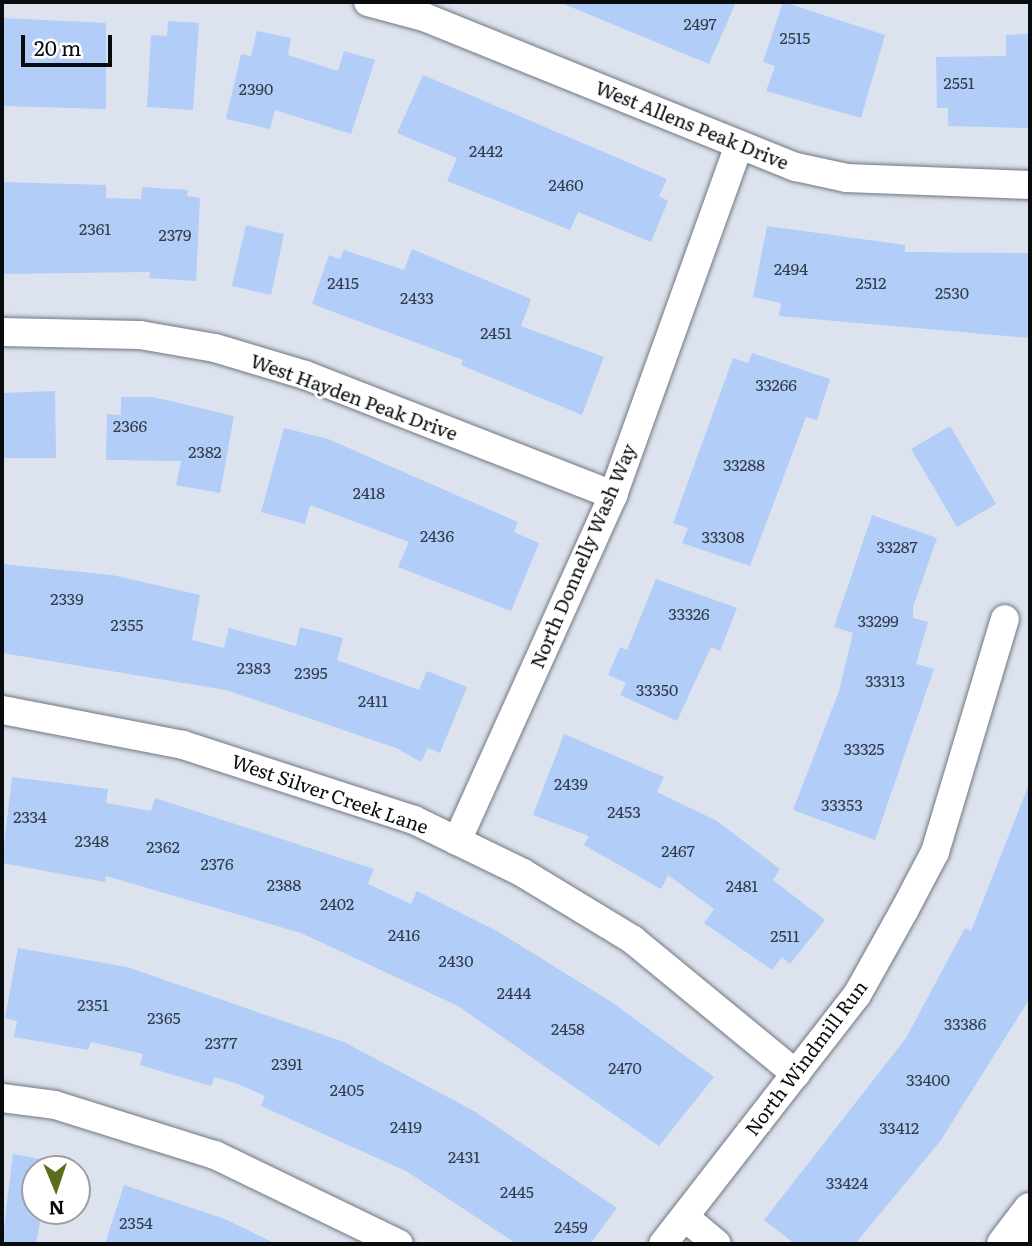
<!DOCTYPE html>
<html>
<head>
<meta charset="utf-8">
<style>
	body { margin:0 }
	#map { position:relative; width:1032px; height:1246px; overflow:hidden; background:#dce3ee; font-family:Literata,serif }
	div>[style] { position:absolute }
	.building>* { inset:0; background:#b1cdf8 }
	.roads { filter:drop-shadow(0 0 2px #717781) drop-shadow(0 0 2px #717781) }
	.minor>* { height:28px; margin:-14px; padding:0 14px; transform-origin:14px; border-radius:14px; background:#fff }
	.tertiary>* { height:35px; margin:-17.5px; padding:0 17.5px; transform-origin:17.5px; border-radius:17.5px; background:#fff }
	span { translate:-50% -50%; white-space:nowrap; text-align:center; line-height:1.15; -webkit-text-stroke:6px #fff; paint-order:stroke }
	.number-label { font-size:16px; color:#333c49 }
	.number-label span { -webkit-text-stroke-width:0 }
	.street-label { font-size:19px; color:#090c0f }
	.frame { position:absolute; inset:0; border:4px solid #090c0f; pointer-events:none }
	.north { position:absolute; left:21px; top:1155px; width:70px; height:70px; box-sizing:border-box; background:#fff; border:2px solid #9d9e9f; border-radius:50%; rotate:178deg; font-size:19px; font-weight:700; line-height:28px; text-align:center; color:#090c0f }
	.north::after { content:''; display:block; margin:auto; width:24px; height:32px; background:#5b6d1a; clip-path:polygon(50% 0,100% 100%,50% 72%,0 100%) }
	.scale { position:absolute; left:21px; top:35px; width:91px; height:32px; box-sizing:border-box; border:4px solid #090c0f; border-top:0; padding-left:9px; font-size:21px; line-height:24px; white-space:nowrap; color:#090c0f; -webkit-text-stroke:5px #fff; paint-order:stroke }
</style>
</head>
<body>
<div id="map">
	<div class="building">
		<div style="clip-path:polygon(559px 2px,736px 2px,709px 64px)"></div>
		<div style="clip-path:polygon(783px 2px,885px 35px,861px 118px,766px 91px,775px 66px,763px 62px)"></div>
		<div style="clip-path:polygon(2px 18px,106px 23px,106px 109px,2px 106px)"></div>
		<div style="clip-path:polygon(168px 21px,199px 23px,193px 110px,147px 107px,151px 35px,167px 36px)"></div>
		<div style="clip-path:polygon(257px 31px,291px 38px,288px 55px,338px 71px,344px 51px,375px 60px,351px 134px,275px 110px,270px 129px,226px 119px,241px 54px,251px 56px)"></div>
		<div style="clip-path:polygon(1030px 34px,1030px 128px,948px 126px,948px 108px,937px 108px,936px 57px,1006px 56px,1006px 35px)"></div>
		<div style="clip-path:polygon(423px 75px,667px 179px,659px 196px,668px 201px,651px 242px,578px 212px,570px 230px,447px 181px,457px 158px,397px 133px)"></div>
		<div style="clip-path:polygon(2px 182px,106px 185px,106px 198px,141px 199px,142px 187px,188px 190px,187px 196px,200px 198px,196px 281px,149px 278px,150px 272px,2px 274px)"></div>
		<div style="clip-path:polygon(246px 225px,284px 234px,271px 295px,232px 286px)"></div>
		<div style="clip-path:polygon(767px 226px,905px 245px,905px 252px,1030px 253px,1030px 338px,779px 316px,781px 303px,753px 297px)"></div>
		<div style="clip-path:polygon(412px 249px,531px 299px,521px 326px,604px 357px,582px 415px,461px 365px,463px 360px,312px 304px,329px 255px,340px 259px,344px 250px,404px 270px)"></div>
		<div style="clip-path:polygon(752px 353px,830px 379px,817px 420px,806px 417px,750px 566px,682px 543px,688px 528px,673px 523px,733px 358px,748px 363px)"></div>
		<div style="clip-path:polygon(55px 391px,56px 458px,2px 458px,2px 393px)"></div>
		<div style="clip-path:polygon(121px 397px,153px 397px,234px 416px,220px 493px,176px 485px,181px 461px,106px 460px,107px 414px,121px 415px)"></div>
		<div style="clip-path:polygon(950px 426px,996px 504px,957px 527px,911px 449px)"></div>
		<div style="clip-path:polygon(284px 428px,328px 439px,518px 522px,514px 532px,539px 543px,511px 611px,398px 567px,409px 542px,310px 505px,305px 524px,261px 512px)"></div>
		<div style="clip-path:polygon(872px 515px,937px 538px,913px 607px,913px 618px,928px 622px,916px 664px,934px 669px,875px 840px,793px 810px,839px 691px,853px 633px,834px 627px)"></div>
		<div style="clip-path:polygon(2px 564px,112px 575px,200px 595px,192px 640px,224px 648px,229px 628px,296px 646px,300px 627px,343px 638px,337px 660px,419px 690px,427px 671px,467px 687px,440px 753px,428px 748px,421px 762px,396px 748px,226px 690px,2px 653px)"></div>
		<div style="clip-path:polygon(656px 579px,737px 608px,720px 651px,711px 647px,677px 721px,620px 695px,626px 683px,608px 675px,620px 647px,627px 650px)"></div>
		<div style="clip-path:polygon(564px 734px,664px 777px,657px 792px,717px 821px,780px 869px,773px 880px,825px 920px,790px 964px,782px 957px,772px 970px,704px 923px,714px 909px,668px 875px,661px 889px,584px 845px,589px 836px,533px 815px)"></div>
		<div style="clip-path:polygon(12px 777px,108px 789px,106px 803px,151px 811px,155px 798px,374px 869px,368px 884px,411px 904px,417px 891px,497px 931px,613px 1003px,714px 1077px,659px 1146px,458px 1006px,301px 933px,106px 876px,105px 882px,2px 863px)"></div>
		<div style="clip-path:polygon(1030px 782px,1030px 998px,941px 1140px,855px 1244px,795px 1244px,764px 1220px,906px 1038px,965px 928px,971px 931px)"></div>
		<div style="clip-path:polygon(18px 948px,127px 967px,344px 1042px,474px 1111px,617px 1208px,590px 1244px,517px 1244px,406px 1171px,261px 1106px,265px 1096px,238px 1084px,215px 1077px,211px 1086px,140px 1065px,143px 1054px,91px 1042px,88px 1050px,14px 1037px,17px 1021px,5px 1018px)"></div>
		<div style="clip-path:polygon(13px 1154px,51px 1161px,49px 1169px,35px 1169px,35px 1211px,42px 1211px,36px 1244px,2px 1244px)"></div>
		<div style="clip-path:polygon(124px 1185px,225px 1219px,276px 1244px,105px 1244px)"></div>
	</div>
	<div class="roads">
		<div class="minor">
			<div style="left:368px;top:2px;width:58px;rotate:15deg"></div>
			<div style="left:424px;top:17px;width:401px;rotate:22deg"></div>
			<div style="left:796px;top:167px;width:52px;rotate:12.2deg"></div>
			<div style="left:847px;top:178px;width:183px;rotate:2.2deg"></div>
			<div style="left:2px;top:332px;width:138px;rotate:1.2deg"></div>
			<div style="left:140px;top:335px;width:76px;rotate:9.8deg"></div>
			<div style="left:215px;top:348px;width:94px;rotate:16.7deg"></div>
			<div style="left:305px;top:375px;width:331px;rotate:21.3deg"></div>
			<div style="left:2px;top:710px;width:184px;rotate:10.9deg"></div>
			<div style="left:183px;top:745px;width:243px;rotate:18deg"></div>
			<div style="left:414px;top:820px;width:121px;rotate:25.9deg"></div>
			<div style="left:523px;top:873px;width:129px;rotate:31.3deg"></div>
			<div style="left:633px;top:940px;width:211px;rotate:39.4deg"></div>
			<div style="left:457px;top:841px;width:380px;rotate:-65.7deg"></div>
			<div style="left:613px;top:495px;width:370px;rotate:-70.2deg"></div>
			<div style="left:2px;top:1098px;width:53px;rotate:7.5deg"></div>
			<div style="left:55px;top:1105px;width:168px;rotate:17.4deg"></div>
			<div style="left:215px;top:1155px;width:204px;rotate:25.8deg"></div>
			<div style="left:686px;top:1218px;width:40px;rotate:40deg"></div>
			<div style="left:663px;top:1244px;width:316px;rotate:-52.1deg"></div>
			<div style="left:857px;top:995px;width:96px;rotate:-60.8deg"></div>
			<div style="left:904px;top:911px;width:67px;rotate:-62.3deg"></div>
			<div style="left:935px;top:852px;width:243px;rotate:-73.3deg"></div>
		</div>
		<div class="tertiary">
			<div style="left:1004px;top:1244px;width:43px;rotate:-52.6deg"></div>
		</div>
	</div>
	<div class="number-label">
		<span style="left:700px;top:23px">2497</span>
		<span style="left:795px;top:37px">2515</span>
		<span style="left:959px;top:82px">2551</span>
		<span style="left:256px;top:88px">2390</span>
		<span style="left:486px;top:150px">2442</span>
		<span style="left:566px;top:184px">2460</span>
		<span style="left:95px;top:228px">2361</span>
		<span style="left:175px;top:234px">2379</span>
		<span style="left:791px;top:268px">2494</span>
		<span style="left:343px;top:282px">2415</span>
		<span style="left:871px;top:282px">2512</span>
		<span style="left:952px;top:292px">2530</span>
		<span style="left:417px;top:297px">2433</span>
		<span style="left:496px;top:332px">2451</span>
		<span style="left:776px;top:384px">33266</span>
		<span style="left:130px;top:425px">2366</span>
		<span style="left:205px;top:451px">2382</span>
		<span style="left:744px;top:464px">33288</span>
		<span style="left:369px;top:492px">2418</span>
		<span style="left:437px;top:535px">2436</span>
		<span style="left:723px;top:536px">33308</span>
		<span style="left:897px;top:546px">33287</span>
		<span style="left:67px;top:598px">2339</span>
		<span style="left:689px;top:613px">33326</span>
		<span style="left:878px;top:620px">33299</span>
		<span style="left:127px;top:624px">2355</span>
		<span style="left:254px;top:667px">2383</span>
		<span style="left:311px;top:672px">2395</span>
		<span style="left:885px;top:680px">33313</span>
		<span style="left:657px;top:689px">33350</span>
		<span style="left:373px;top:700px">2411</span>
		<span style="left:864px;top:748px">33325</span>
		<span style="left:571px;top:783px">2439</span>
		<span style="left:842px;top:804px">33353</span>
		<span style="left:624px;top:811px">2453</span>
		<span style="left:30px;top:816px">2334</span>
		<span style="left:92px;top:840px">2348</span>
		<span style="left:163px;top:846px">2362</span>
		<span style="left:678px;top:850px">2467</span>
		<span style="left:217px;top:863px">2376</span>
		<span style="left:284px;top:884px">2388</span>
		<span style="left:742px;top:885px">2481</span>
		<span style="left:337px;top:903px">2402</span>
		<span style="left:404px;top:934px">2416</span>
		<span style="left:785px;top:935px">2511</span>
		<span style="left:456px;top:960px">2430</span>
		<span style="left:514px;top:992px">2444</span>
		<span style="left:93px;top:1004px">2351</span>
		<span style="left:164px;top:1017px">2365</span>
		<span style="left:965px;top:1023px">33386</span>
		<span style="left:568px;top:1028px">2458</span>
		<span style="left:221px;top:1042px">2377</span>
		<span style="left:287px;top:1063px">2391</span>
		<span style="left:625px;top:1067px">2470</span>
		<span style="left:928px;top:1079px">33400</span>
		<span style="left:347px;top:1089px">2405</span>
		<span style="left:406px;top:1126px">2419</span>
		<span style="left:899px;top:1127px">33412</span>
		<span style="left:464px;top:1156px">2431</span>
		<span style="left:847px;top:1182px">33424</span>
		<span style="left:517px;top:1191px">2445</span>
		<span style="left:136px;top:1222px">2354</span>
		<span style="left:571px;top:1226px">2459</span>
	</div>
	<div class="street-label">
		<span style="left:692px;top:125px;rotate:22deg">West Allens Peak Drive</span>
		<span style="left:354px;top:397px;rotate:20deg">West Hayden Peak Drive</span>
		<span style="left:583px;top:556px;rotate:-67deg">North Donnelly Wash Way</span>
		<span style="left:330px;top:794px;rotate:19deg">West Silver Creek Lane</span>
		<span style="left:806px;top:1058px;rotate:-53deg">North Windmill Run</span>
	</div>
	<div class="frame"></div>
	<div class="north">N</div>
	<div class="scale">20 m</div>
</div>
</body>
</html>
